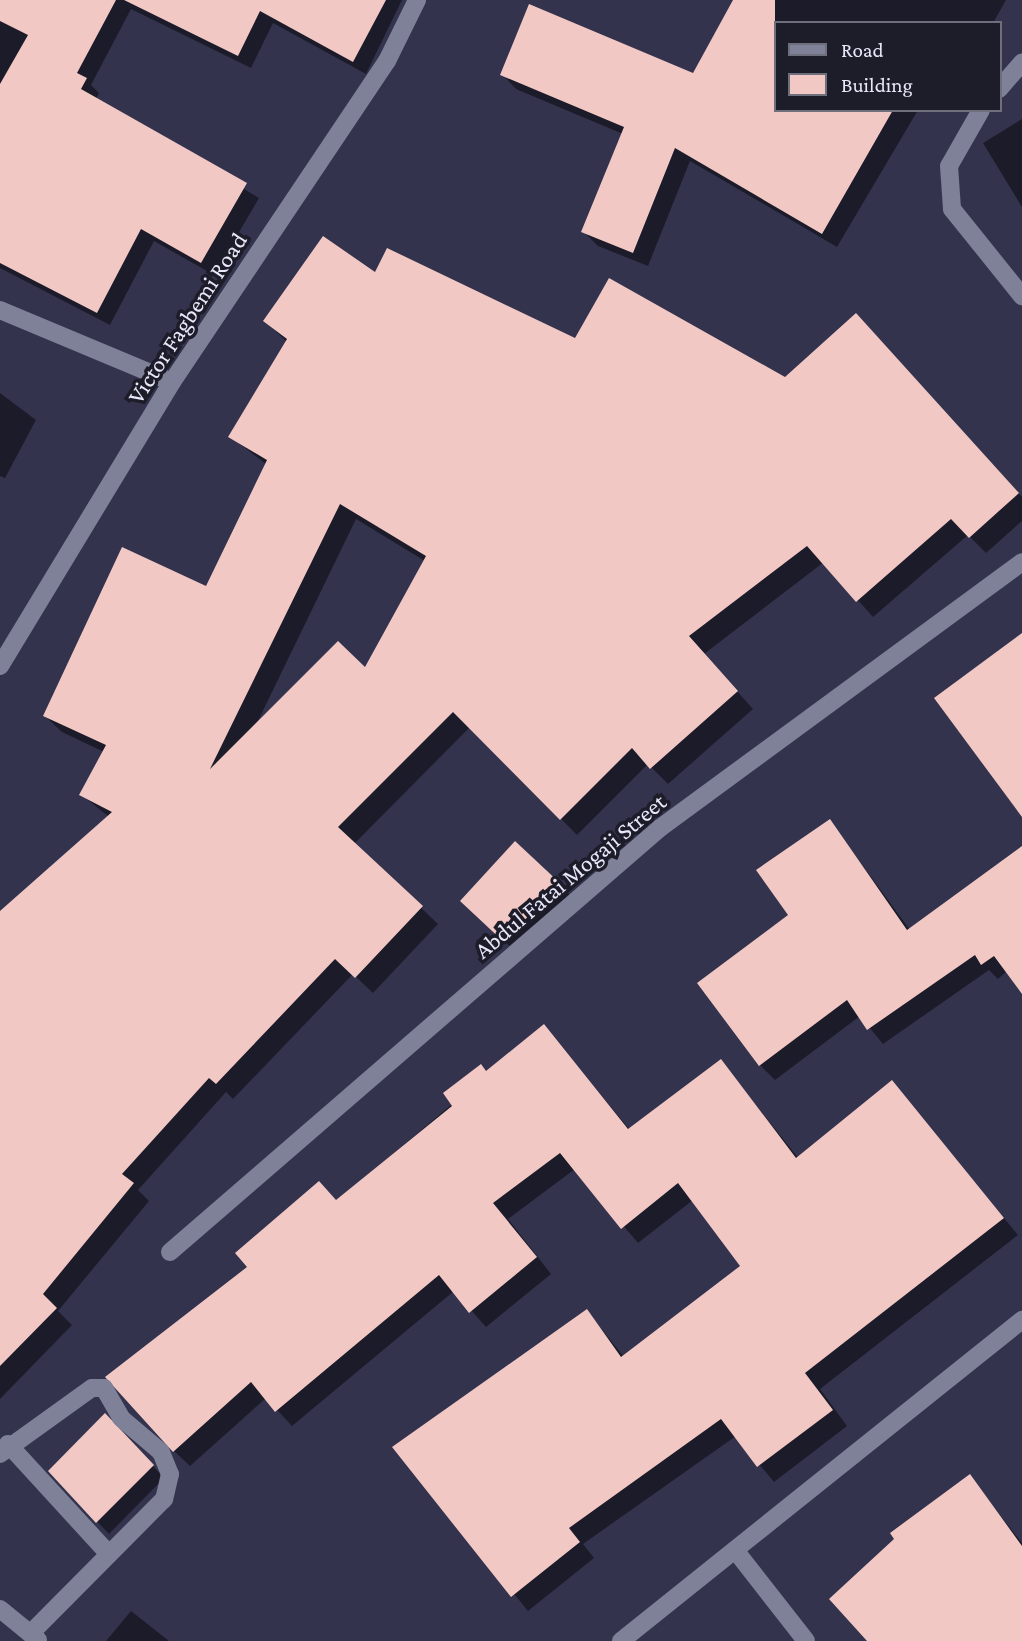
<!DOCTYPE html>
<html>
<head>
<meta charset="utf-8">
<style>
	body { margin:0 }
	#map { position:relative; width:1022px; height:1641px; overflow:hidden; background:#34334e; font-family:"Crimson Pro",serif }
	div>[style] { position:absolute }
	.shadow>* { inset:0; background:#0007 }
	.building>* { inset:0; background:#f2c8c5 }
	.minor>* { height:18px; margin:-9px; padding:0 9px; transform-origin:9px; border-radius:9px; background:#7e8198 }
	span { translate:-50% -50%; white-space:nowrap; text-align:center; line-height:1.15; -webkit-text-stroke:7px #1d1c29; paint-order:stroke }
	.street-label { font-size:24px; color:#e9e8fb }
	.legend { position:absolute; left:774px; top:21px; width:228px; height:91px; box-sizing:border-box; background:#1d1c29; border:2px solid #6f6e7d; margin:0; padding:9px 12px; list-style:none; font-size:21px; color:#e9e8fb }
	.legend li { display:flex; align-items:center; gap:14px; height:35px }
	.legend b { width:35px; border:2px solid #6f6e7d }
</style>
</head>
<body>
<div id="map">
	<div class="shadow">
		<div style="clip-path:polygon(0 0,402px 0,366px 74px,273px 23px,251px 68px,131px 9px,91px 85px,99px 93px,96px 99px,259px 198px,214px 275px,154px 241px,110px 325px,0 268px)"></div>
		<div style="clip-path:polygon(735px 0,1006px 0,993px 23px,775px 23px,775px 110px,918px 110px,837px 247px,690px 161px,648px 266px,598px 246px,583px 231px,623px 134px,516px 89px,502px 74px,694px 75px)"></div>
		<div style="clip-path:polygon(1022px 119px,1022px 207px,983px 143px)"></div>
		<div style="clip-path:polygon(evenodd,376px 275px,575px 340px,785px 380px,872px 332px,1022px 497px,1022px 521px,986px 553px,968px 535px,873px 617px,824px 562px,704px 654px,753px 709px,668px 784px,648px 764px,577px 835px,470px 727px,354px 844px,438px 924px,373px 993px,353px 974px,233px 1099px,226px 1092px,138px 1190px,149px 1201px,58px 1311px,72px 1325px,0 1399px,0 913px,109px 817px,82px 795px,104px 752px,62px 732px,45px 716px,207px 588px,267px 465px,230px 436px,287px 342px,265px 321px,376px 275px,356px 519px,425px 561px,365px 670px,256px 725px,356px 519px)"></div>
		<div style="clip-path:polygon(0 393px,36px 420px,5px 478px,0 476px)"></div>
		<div style="clip-path:polygon(830px 821px,910px 930px,1022px 848px,1022px 991px,1007px 971px,998px 979px,989px 970px,883px 1044px,860px 1016px,775px 1080px,760px 1065px,790px 915px)"></div>
		<div style="clip-path:polygon(515px 843px,573px 898px,519px 955px,474px 912px)"></div>
		<div style="clip-path:polygon(544px 1027px,630px 1130px,721px 1061px,799px 1159px,892px 1083px,1018px 1235px,820px 1389px,847px 1426px,774px 1482px,736px 1436px,583px 1544px,594px 1558px,528px 1611px,394px 1447px,587px 1311px,624px 1357px,743px 1267px,693px 1200px,638px 1243px,575px 1169px,508px 1219px,551px 1274px,486px 1327px,454px 1291px,292px 1426px,266px 1398px,190px 1466px,174px 1451px,337px 1201px)"></div>
		<div style="clip-path:polygon(117px 1427px,164px 1478px,109px 1534px,50px 1471px)"></div>
		<div style="clip-path:polygon(969px 1476px,1022px 1543px,1022px 1641px,870px 1641px)"></div>
		<div style="clip-path:polygon(131px 1611px,169px 1641px,106px 1641px)"></div>
	</div>
	<div class="building">
		<div style="clip-path:polygon(0 0,116px 0,77px 73px,87px 78px,81px 89px,247px 183px,201px 263px,141px 229px,97px 313px,0 263px,0 84px,28px 35px,0 21px)"></div>
		<div style="clip-path:polygon(124px 0,386px 0,353px 62px,260px 11px,238px 56px)"></div>
		<div style="clip-path:polygon(733px 0,775px 0,775px 110px,893px 110px,822px 234px,675px 148px,633px 253px,581px 232px,624px 127px,500px 75px,529px 4px,693px 73px)"></div>
		<div style="clip-path:polygon(evenodd,323px 236px,375px 272px,387px 248px,575px 338px,609px 278px,785px 377px,856px 313px,1019px 493px,969px 538px,951px 519px,856px 602px,807px 546px,689px 636px,738px 691px,650px 769px,632px 748px,560px 820px,453px 712px,338px 827px,423px 906px,355px 978px,335px 959px,216px 1084px,209px 1078px,122px 1174px,134px 1183px,43px 1294px,57px 1308px,0 1366px,0 911px,112px 812px,79px 795px,106px 745px,43px 716px,122px 547px,206px 586px,267px 460px,228px 437px,287px 339px,263px 321px,323px 236px,340px 504px,426px 556px,365px 667px,338px 641px,210px 769px,340px 504px)"></div>
		<div style="clip-path:polygon(1022px 633px,1022px 817px,934px 698px)"></div>
		<div style="clip-path:polygon(830px 819px,907px 930px,1022px 846px,1022px 994px,994px 956px,981px 965px,975px 955px,867px 1030px,847px 1000px,759px 1066px,697px 983px,788px 915px,756px 870px)"></div>
		<div style="clip-path:polygon(515px 841px,562px 885px,506px 944px,460px 901px)"></div>
		<div style="clip-path:polygon(544px 1024px,628px 1129px,721px 1059px,796px 1158px,892px 1080px,1004px 1218px,805px 1373px,833px 1410px,757px 1467px,721px 1419px,569px 1528px,580px 1542px,511px 1597px,392px 1447px,587px 1309px,621px 1357px,740px 1266px,678px 1183px,621px 1229px,560px 1153px,493px 1203px,537px 1257px,469px 1313px,439px 1275px,275px 1412px,251px 1382px,173px 1452px,105px 1377px,247px 1267px,235px 1253px,319px 1181px,336px 1200px,452px 1106px,443px 1093px,481px 1064px,486px 1071px)"></div>
		<div style="clip-path:polygon(105px 1413px,154px 1465px,96px 1523px,48px 1471px)"></div>
		<div style="clip-path:polygon(970px 1474px,1022px 1546px,1022px 1641px,867px 1641px,829px 1599px,894px 1539px,890px 1533px)"></div>
	</div>
	<div class="minor">
		<div style="left:999px;top:89px;width:35px;rotate:-49deg"></div>
		<div style="left:981px;top:110px;width:64px;rotate:119.7deg"></div>
		<div style="left:949px;top:166px;width:43px;rotate:86deg"></div>
		<div style="left:952px;top:209px;width:112px;rotate:51.2deg"></div>
		<div style="left:0;top:310px;width:186px;rotate:22.7deg"></div>
		<div style="left:0;top:666px;width:332px;rotate:-58.8deg"></div>
		<div style="left:172px;top:382px;width:386px;rotate:-56.2deg"></div>
		<div style="left:387px;top:61px;width:68px;rotate:-63.8deg"></div>
		<div style="left:170px;top:1252px;width:648px;rotate:-40.87deg"></div>
		<div style="left:660px;top:828px;width:449px;rotate:-36.3deg"></div>
		<div style="left:8px;top:1444px;width:147px;rotate:47.5deg"></div>
		<div style="left:0;top:1454px;width:113px;rotate:-35.7deg"></div>
		<div style="left:92px;top:1388px;width:12px"></div>
		<div style="left:104px;top:1388px;width:34px;rotate:60deg"></div>
		<div style="left:121px;top:1418px;width:52px;rotate:40.4deg"></div>
		<div style="left:161px;top:1452px;width:24px;rotate:68deg"></div>
		<div style="left:170px;top:1474px;width:26px;rotate:103deg"></div>
		<div style="left:164px;top:1499px;width:189px;rotate:134.8deg"></div>
		<div style="left:735px;top:1550px;width:115px;rotate:52deg"></div>
		<div style="left:0;top:1609px;width:49px;rotate:39.2deg"></div>
		<div style="left:621px;top:1641px;width:514px;rotate:-38.68deg"></div>
	</div>
	<div class="street-label">
		<span style="left:187px;top:318px;rotate:-57deg">Victor Fagbemi Road</span>
		<span style="left:570px;top:876px;rotate:-40deg">Abdul Fatai Mogaji Street</span>
	</div>
	<ul class="legend">
	<li><b style="height:9px;background:#7e8198"></b>Road</li>
	<li><b style="height:19px;background:#f2c8c5"></b>Building</li>
	</ul>
</div>
</body>
</html>
